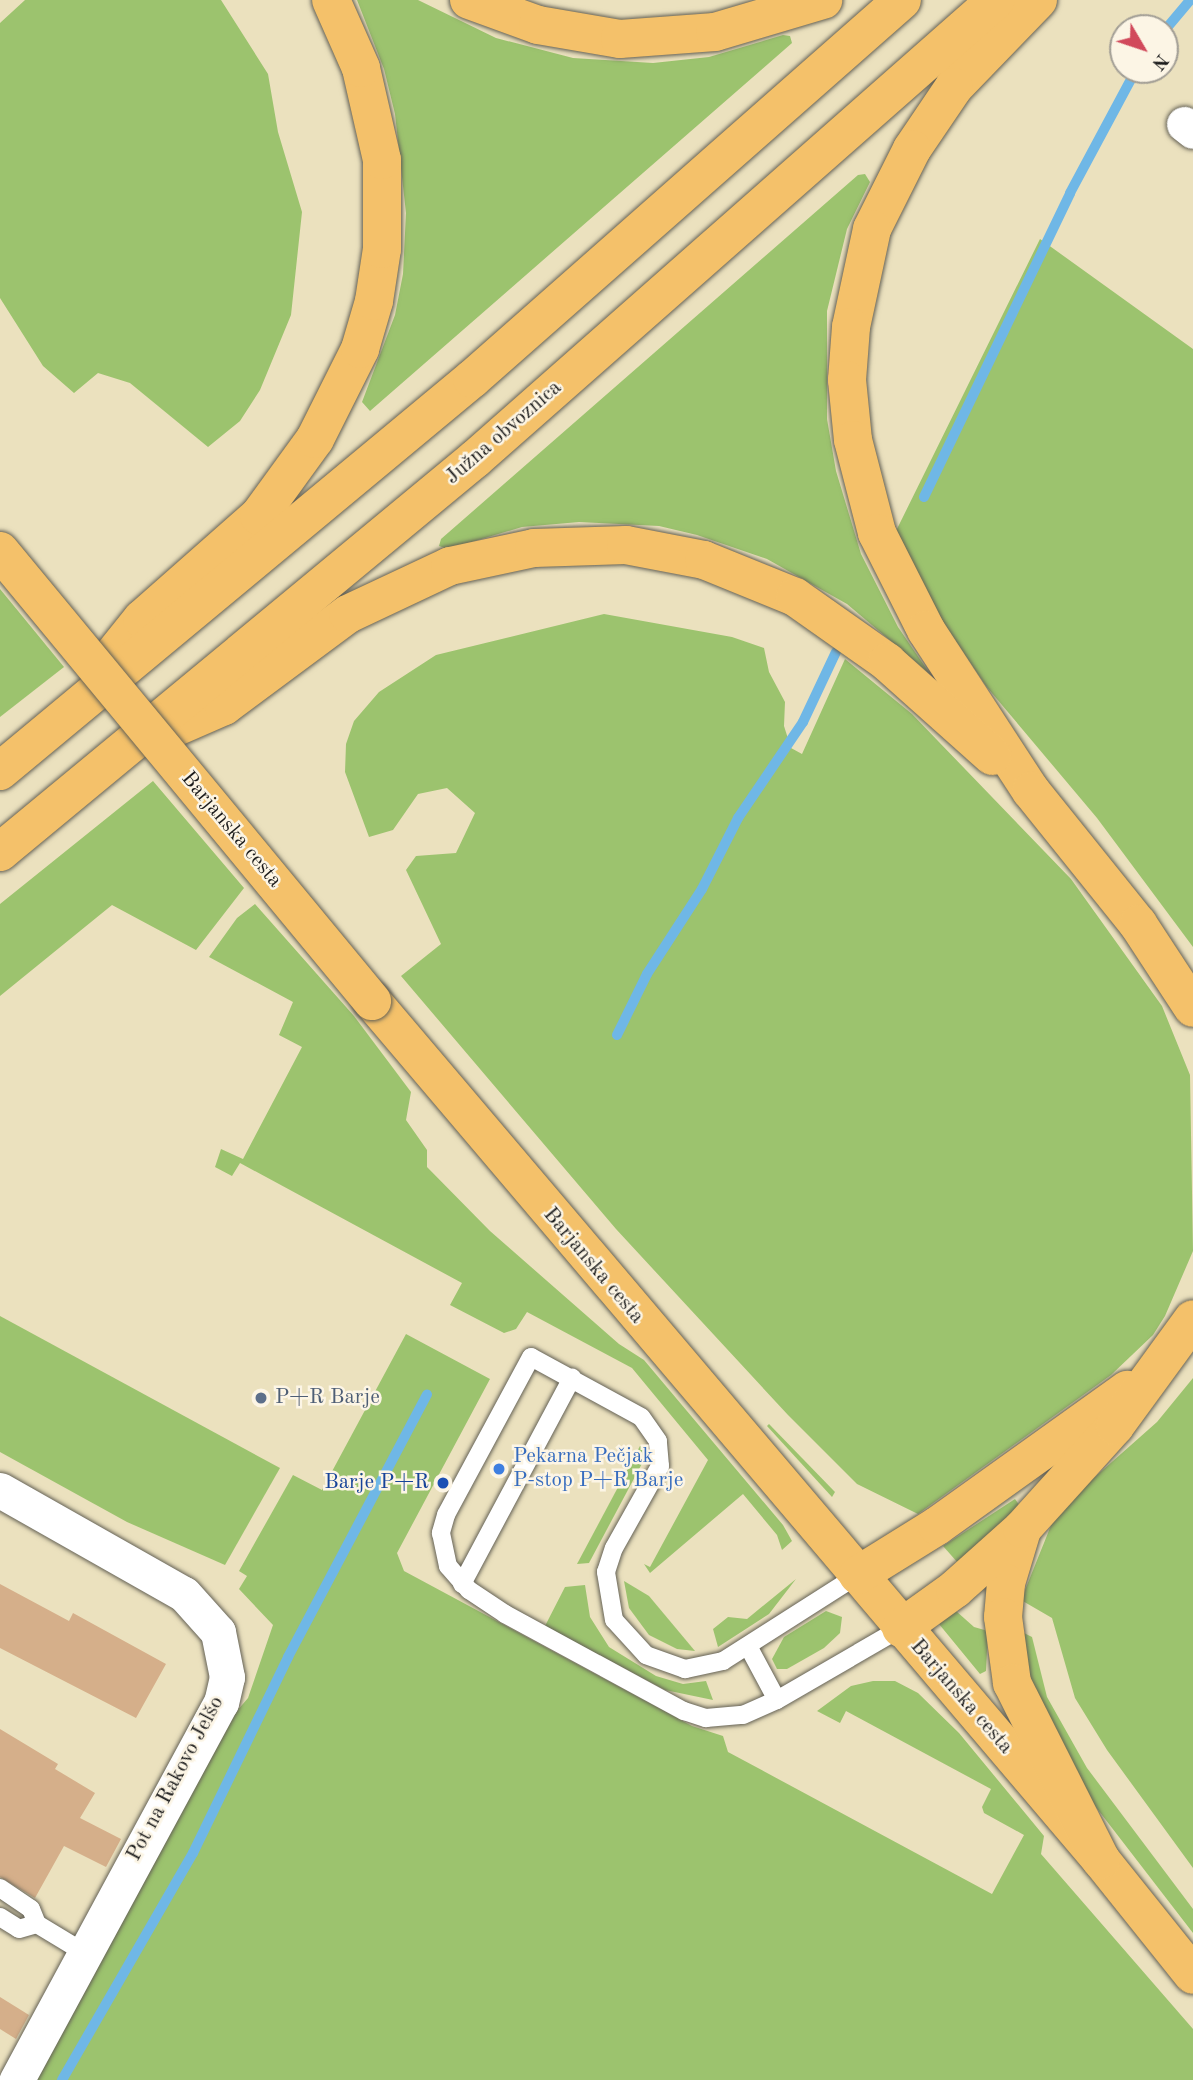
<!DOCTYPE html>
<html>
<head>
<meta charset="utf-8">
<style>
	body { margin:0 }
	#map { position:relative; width:1193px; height:2080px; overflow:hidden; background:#ebe1be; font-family:"Old Standard TT",serif }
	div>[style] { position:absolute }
	.green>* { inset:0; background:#9cc36e }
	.stream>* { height:10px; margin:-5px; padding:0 5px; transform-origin:5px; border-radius:5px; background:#6fb7e6 }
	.building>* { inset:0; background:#d5af8a }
	.roads { filter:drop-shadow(0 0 2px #646155) drop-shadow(0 0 2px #646155) }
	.lane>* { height:18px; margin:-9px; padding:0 9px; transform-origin:9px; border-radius:9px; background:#fff }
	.street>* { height:35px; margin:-17.5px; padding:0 17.5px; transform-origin:17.5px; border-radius:17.5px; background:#fff }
	.primary>* { height:38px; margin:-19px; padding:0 19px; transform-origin:19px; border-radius:19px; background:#f4c16a }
	.highway>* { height:38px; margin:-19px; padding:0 19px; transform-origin:19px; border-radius:19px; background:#f4c16a }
	.bridges { filter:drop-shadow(0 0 2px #646155) drop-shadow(0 0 2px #646155) }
	.primary-bridge>* { height:38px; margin:-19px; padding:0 19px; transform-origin:19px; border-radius:19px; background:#f4c16a }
	.dots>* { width:19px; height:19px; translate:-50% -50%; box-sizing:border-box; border:4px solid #fcf5e5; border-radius:50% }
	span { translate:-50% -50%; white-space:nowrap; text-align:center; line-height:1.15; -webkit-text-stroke:5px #fcf5e5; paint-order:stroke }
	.street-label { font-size:21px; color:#1c1c1c }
	.service-label { font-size:21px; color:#4e5e75 }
	.left { translate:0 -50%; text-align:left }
	.shop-label { font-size:21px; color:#366cbe }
	.transit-label { font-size:21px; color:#164399 }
	.right { translate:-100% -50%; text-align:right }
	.north { position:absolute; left:1109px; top:14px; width:70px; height:70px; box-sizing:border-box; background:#fcf5e5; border:2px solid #a29e95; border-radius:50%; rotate:129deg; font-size:19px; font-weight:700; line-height:28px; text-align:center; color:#1c1c1c }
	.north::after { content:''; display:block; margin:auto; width:24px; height:32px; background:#d1495b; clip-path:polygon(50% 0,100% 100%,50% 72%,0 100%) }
</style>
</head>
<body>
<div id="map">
	<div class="green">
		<div style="clip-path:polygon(25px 0,221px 0,268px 74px,278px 132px,302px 212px,291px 315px,260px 390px,240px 421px,208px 447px,130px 383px,98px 373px,74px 393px,43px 366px,0 298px,0 23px)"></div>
		<div style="clip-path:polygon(357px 0,418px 0,496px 38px,573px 58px,653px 63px,709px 57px,783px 35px,790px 36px,792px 43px,370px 411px,362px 402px,395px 315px,403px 274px,406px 213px,395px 114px,384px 69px)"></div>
		<div style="clip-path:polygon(865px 174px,870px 182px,847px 229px,827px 311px,827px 419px,836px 471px,861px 554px,898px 627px,930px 674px,847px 604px,767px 559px,697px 535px,659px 526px,579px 522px,522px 527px,448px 549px,439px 546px,441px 539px,858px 175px)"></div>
		<div style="clip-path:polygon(1040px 239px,1193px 349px,1193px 947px,1097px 818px,986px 686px,928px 600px,896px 531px)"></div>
		<div style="clip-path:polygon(0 589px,64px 667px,0 717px)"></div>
		<div style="clip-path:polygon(604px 614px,732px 637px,764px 648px,769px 672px,785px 702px,784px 726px,791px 748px,802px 754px,845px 659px,912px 714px,1071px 879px,1162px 1006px,1190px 1075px,1193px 1251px,1165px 1316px,1153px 1335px,1111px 1375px,918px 1514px,857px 1484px,788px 1415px,616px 1229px,401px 976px,441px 944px,406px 870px,416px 856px,456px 853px,475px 813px,447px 788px,418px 794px,393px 830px,369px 837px,345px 772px,346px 744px,354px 721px,379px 692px,436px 655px)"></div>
		<div style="clip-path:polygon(153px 781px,244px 888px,196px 950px,112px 905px,0 996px,0 904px)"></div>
		<div style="clip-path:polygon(255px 904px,354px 1016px,411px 1092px,406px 1120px,427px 1150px,427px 1167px,490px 1231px,619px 1344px,644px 1360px,783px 1525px,792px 1541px,782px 1550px,777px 1535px,743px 1494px,650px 1573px,644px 1564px,650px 1567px,708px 1460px,632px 1368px,527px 1312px,516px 1329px,504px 1333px,450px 1305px,462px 1283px,240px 1163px,232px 1176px,215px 1167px,221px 1149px,243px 1159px,302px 1047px,279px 1035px,293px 1002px,209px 957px,237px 918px)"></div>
		<div style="clip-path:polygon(0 1316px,280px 1468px,225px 1565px,127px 1522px,0 1452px)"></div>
		<div style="clip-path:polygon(406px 1334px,490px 1379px,397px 1553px,404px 1571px,692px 1726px,723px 1736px,728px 1752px,992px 1894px,1024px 1835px,984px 1813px,982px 1807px,991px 1789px,846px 1711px,840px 1723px,817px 1711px,851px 1686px,873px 1681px,895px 1681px,918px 1693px,959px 1733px,1044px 1836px,1041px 1854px,1193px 2029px,1193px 2080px,34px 2080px,231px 1718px,248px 1698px,273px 1625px,239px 1589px,247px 1576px,239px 1571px,293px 1475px,322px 1490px)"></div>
		<div style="clip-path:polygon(1193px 1378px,1193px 1868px,1107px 1750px,1075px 1698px,1052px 1618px,1021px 1600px,1052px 1523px,1078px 1492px,1157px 1422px)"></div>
		<div style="clip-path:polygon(769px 1424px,835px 1492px,832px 1497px,767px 1426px)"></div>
		<div style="clip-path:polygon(640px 1446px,646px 1448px,646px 1456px,589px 1563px,577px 1564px)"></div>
		<div style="clip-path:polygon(1015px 1499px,1020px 1506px,958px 1563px,943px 1546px)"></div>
		<div style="clip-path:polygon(796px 1579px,769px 1614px,718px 1647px,713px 1629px,728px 1617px,747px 1619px)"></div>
		<div style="clip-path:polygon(624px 1581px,649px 1596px,695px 1651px,677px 1649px,649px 1635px,629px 1608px)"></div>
		<div style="clip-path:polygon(585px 1585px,590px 1617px,609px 1647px,656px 1676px,683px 1684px,706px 1681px,713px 1700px,665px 1690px,545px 1626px,565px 1587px)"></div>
		<div style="clip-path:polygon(826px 1611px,842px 1617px,840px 1633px,824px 1648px,787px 1669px,777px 1669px,772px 1659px,784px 1637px)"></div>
		<div style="clip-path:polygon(956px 1611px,974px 1627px,988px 1631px,986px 1671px,980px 1674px,939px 1624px)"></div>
		<div style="clip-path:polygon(1020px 1631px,1032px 1637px,1047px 1697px,1087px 1768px,1193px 1909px,1193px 1933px,1092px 1802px,1035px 1704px)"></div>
	</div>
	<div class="stream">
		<div style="left:1165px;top:30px;width:39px;rotate:-50deg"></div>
		<div style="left:924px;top:497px;width:337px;rotate:-64.3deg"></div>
		<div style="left:1070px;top:193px;width:140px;rotate:-61.8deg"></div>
		<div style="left:617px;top:1035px;width:68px;rotate:-63.8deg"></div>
		<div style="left:647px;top:974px;width:101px;rotate:-57.1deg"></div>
		<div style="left:702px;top:889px;width:80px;rotate:-63.1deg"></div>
		<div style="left:738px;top:818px;width:116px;rotate:-55.9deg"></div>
		<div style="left:803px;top:722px;width:77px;rotate:-64.8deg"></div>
		<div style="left:62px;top:2080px;width:262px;rotate:-60deg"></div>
		<div style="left:193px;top:1853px;width:218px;rotate:-64.1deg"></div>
		<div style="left:288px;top:1657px;width:297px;rotate:-62.1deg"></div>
	</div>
	<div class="building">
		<div style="clip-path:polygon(0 1584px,69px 1621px,73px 1613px,166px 1664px,136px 1718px,0 1648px)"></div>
		<div style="clip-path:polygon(0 1729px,58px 1764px,55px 1769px,95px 1793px,80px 1818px,121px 1839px,106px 1867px,64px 1846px,35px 1898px,0 1877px)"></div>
		<div style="clip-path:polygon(0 1997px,29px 2015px,16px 2039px,0 2029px)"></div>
	</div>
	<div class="roads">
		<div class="lane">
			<div style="left:858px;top:1575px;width:160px;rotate:147.5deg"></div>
			<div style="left:723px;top:1661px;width:39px;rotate:168deg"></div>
			<div style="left:685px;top:1669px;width:41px;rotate:-160.3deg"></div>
			<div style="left:646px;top:1655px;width:47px;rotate:-132.4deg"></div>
			<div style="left:614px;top:1620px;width:49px;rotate:-99.5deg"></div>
			<div style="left:606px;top:1572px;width:25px;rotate:-72deg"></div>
			<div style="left:614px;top:1548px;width:94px;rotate:-60.7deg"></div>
			<div style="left:660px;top:1466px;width:25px;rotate:-95deg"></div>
			<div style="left:658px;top:1441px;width:29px;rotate:-125deg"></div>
			<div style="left:641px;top:1417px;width:125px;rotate:-151.4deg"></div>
			<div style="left:531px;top:1357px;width:179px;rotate:118.3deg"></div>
			<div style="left:446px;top:1515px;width:19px;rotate:106deg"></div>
			<div style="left:441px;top:1533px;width:34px;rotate:78deg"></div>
			<div style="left:448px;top:1566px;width:32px;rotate:49deg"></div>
			<div style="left:469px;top:1590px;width:43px;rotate:33.7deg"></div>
			<div style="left:505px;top:1614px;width:204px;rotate:28.5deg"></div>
			<div style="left:684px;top:1711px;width:23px;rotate:18deg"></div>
			<div style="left:706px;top:1718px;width:37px;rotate:-5deg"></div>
			<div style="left:743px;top:1715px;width:37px;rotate:-24deg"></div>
			<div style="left:777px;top:1700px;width:143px;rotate:-30.1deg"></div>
			<div style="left:462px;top:1584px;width:234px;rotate:-61.9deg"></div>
			<div style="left:748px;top:1646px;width:61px;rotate:61.8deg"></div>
			<div style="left:0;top:1888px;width:37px;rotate:34deg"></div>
			<div style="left:31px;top:1909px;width:16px;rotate:68deg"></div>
			<div style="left:37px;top:1924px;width:56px;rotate:31.1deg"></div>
			<div style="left:0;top:1917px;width:22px;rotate:32deg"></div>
			<div style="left:19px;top:1929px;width:19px;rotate:-16deg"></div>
		</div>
		<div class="street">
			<div style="left:1184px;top:124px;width:11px;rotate:38deg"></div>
			<div style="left:0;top:1490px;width:211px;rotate:29.5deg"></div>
			<div style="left:184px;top:1594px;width:51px;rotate:48.2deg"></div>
			<div style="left:218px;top:1632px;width:46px;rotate:78.7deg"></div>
			<div style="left:227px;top:1677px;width:26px;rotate:103deg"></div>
			<div style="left:221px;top:1702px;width:430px;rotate:118.4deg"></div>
		</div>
		<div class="primary">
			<div style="left:372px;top:1001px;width:1127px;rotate:49.68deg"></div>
			<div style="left:1101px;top:1860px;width:147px;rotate:51.3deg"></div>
		</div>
		<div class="highway">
			<div style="left:469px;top:0;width:73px;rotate:19.9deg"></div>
			<div style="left:538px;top:25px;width:83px;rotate:9.7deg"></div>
			<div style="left:620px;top:39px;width:95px;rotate:-4.2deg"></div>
			<div style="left:715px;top:32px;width:113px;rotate:-16.5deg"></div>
			<div style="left:1038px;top:0;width:121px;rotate:134deg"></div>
			<div style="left:954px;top:87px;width:75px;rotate:124.1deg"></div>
			<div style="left:912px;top:149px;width:89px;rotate:116.6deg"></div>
			<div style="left:872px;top:229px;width:100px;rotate:102.1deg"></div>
			<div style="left:851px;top:327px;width:53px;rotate:94.3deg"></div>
			<div style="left:847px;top:380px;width:60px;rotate:84.3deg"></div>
			<div style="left:853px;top:440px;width:96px;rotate:75.5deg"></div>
			<div style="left:877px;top:533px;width:109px;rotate:63.2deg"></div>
			<div style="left:926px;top:630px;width:192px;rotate:56.9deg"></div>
			<div style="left:1031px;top:791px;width:171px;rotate:51.2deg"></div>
			<div style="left:1138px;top:924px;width:100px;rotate:56.8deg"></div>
			<div style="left:105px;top:665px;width:59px;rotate:-51.2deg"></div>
			<div style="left:142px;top:619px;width:156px;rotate:-41.4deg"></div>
			<div style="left:259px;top:516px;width:95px;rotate:-54deg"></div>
			<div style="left:315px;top:439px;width:101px;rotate:-63.4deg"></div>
			<div style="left:360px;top:349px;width:50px;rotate:-73.7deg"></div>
			<div style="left:374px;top:301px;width:53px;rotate:-81.3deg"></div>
			<div style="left:382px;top:249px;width:89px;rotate:-90deg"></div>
			<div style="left:382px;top:160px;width:94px;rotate:-102.9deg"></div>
			<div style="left:361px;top:68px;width:74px;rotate:-113.8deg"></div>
			<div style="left:169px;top:730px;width:60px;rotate:-23.6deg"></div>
			<div style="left:224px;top:706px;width:154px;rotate:-36.6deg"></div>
			<div style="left:348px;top:614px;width:113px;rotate:-25.2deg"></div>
			<div style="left:450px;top:566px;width:86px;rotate:-12.1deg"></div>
			<div style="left:534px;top:548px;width:92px;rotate:-1.9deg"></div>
			<div style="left:626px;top:545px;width:79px;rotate:10.9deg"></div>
			<div style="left:704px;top:560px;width:98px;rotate:22.1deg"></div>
			<div style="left:795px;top:597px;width:113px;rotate:35.2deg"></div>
			<div style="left:887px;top:662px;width:141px;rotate:41.8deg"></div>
			<div style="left:0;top:771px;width:614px;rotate:-39.71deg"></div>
			<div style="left:472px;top:379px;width:573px;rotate:-41.39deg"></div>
			<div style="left:0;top:852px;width:617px;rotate:-39.6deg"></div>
			<div style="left:475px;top:459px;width:694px;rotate:-41.38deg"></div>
			<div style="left:1022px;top:1530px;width:55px;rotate:106.8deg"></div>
			<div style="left:1006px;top:1583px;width:34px;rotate:95deg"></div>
			<div style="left:1003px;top:1617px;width:67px;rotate:82.2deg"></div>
			<div style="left:1012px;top:1683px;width:198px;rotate:63.3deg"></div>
			<div style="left:858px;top:1575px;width:93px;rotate:-31.8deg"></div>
			<div style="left:937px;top:1526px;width:234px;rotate:-35.6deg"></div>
			<div style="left:901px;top:1628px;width:67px;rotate:-35.8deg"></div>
			<div style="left:955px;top:1589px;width:90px;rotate:-41.8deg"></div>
			<div style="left:1022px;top:1529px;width:139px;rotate:-47.9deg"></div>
			<div style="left:1115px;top:1426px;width:132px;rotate:-53.9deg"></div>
		</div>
	</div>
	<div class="bridges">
		<div class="primary-bridge">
			<div style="left:0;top:551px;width:584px;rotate:50.42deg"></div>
		</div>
	</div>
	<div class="dots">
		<div style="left:261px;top:1398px;background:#5c6f8a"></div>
		<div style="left:499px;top:1469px;background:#3f7fe0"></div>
		<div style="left:443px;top:1483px;background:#1a4fb4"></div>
	</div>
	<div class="street-label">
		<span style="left:504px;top:433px;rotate:-41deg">Južna obvoznica</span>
		<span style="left:231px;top:830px;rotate:50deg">Barjanska cesta</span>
		<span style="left:593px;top:1266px;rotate:50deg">Barjanska cesta</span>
		<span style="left:961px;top:1697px;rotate:49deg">Barjanska cesta</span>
		<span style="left:176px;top:1779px;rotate:-62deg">Pot na Rakovo Jelšo</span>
	</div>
	<div class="service-label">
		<span class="left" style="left:275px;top:1398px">P+R Barje</span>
	</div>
	<div class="shop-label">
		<span class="left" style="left:513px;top:1469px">Pekarna Pečjak<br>P-stop P+R Barje</span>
	</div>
	<div class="transit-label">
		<span class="right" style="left:429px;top:1483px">Barje P+R</span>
	</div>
	<div class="north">N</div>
</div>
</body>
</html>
